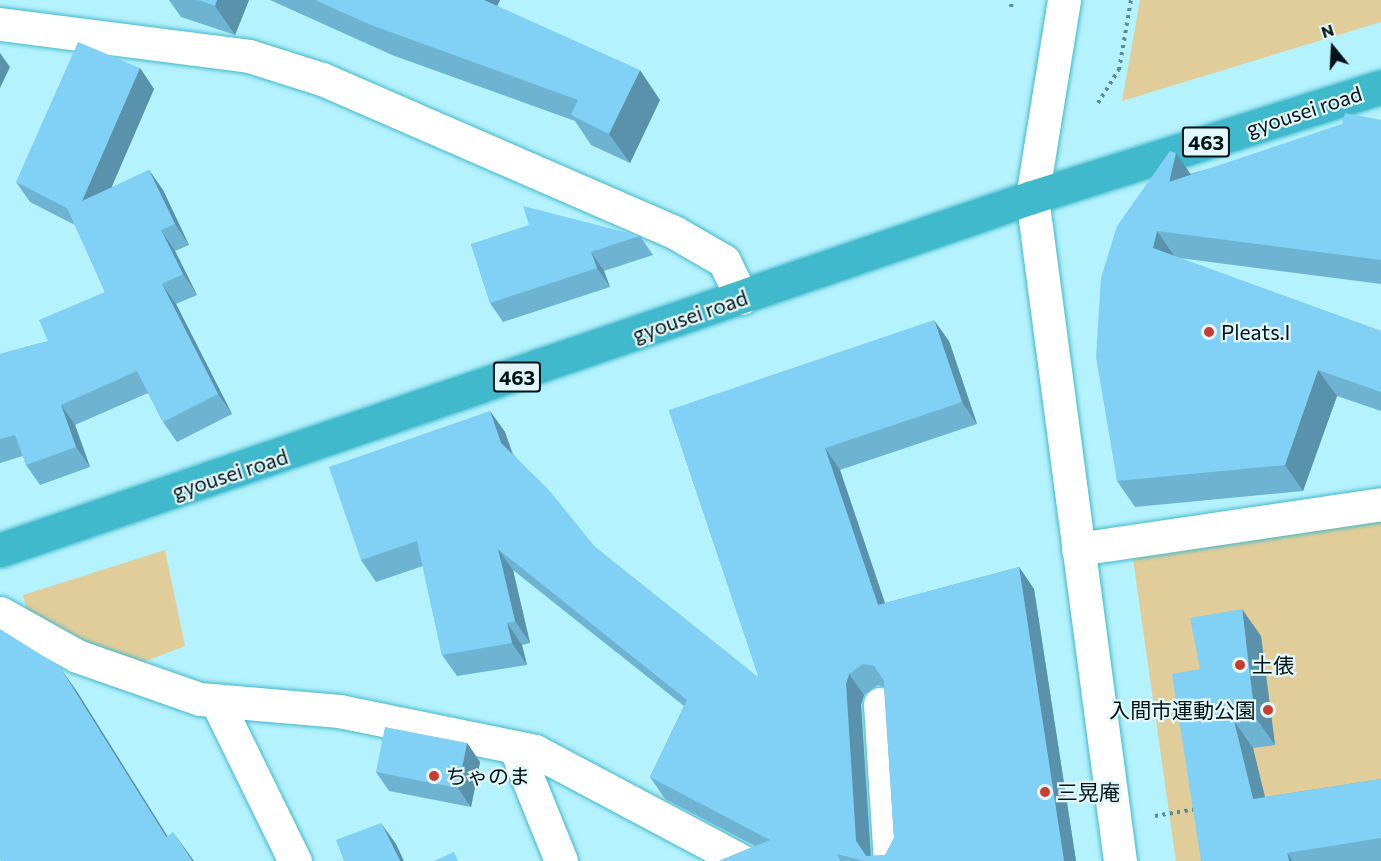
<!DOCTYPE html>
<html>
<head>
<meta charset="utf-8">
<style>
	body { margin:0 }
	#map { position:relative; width:1381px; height:861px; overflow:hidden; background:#b4f2fd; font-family:Commissioner,"Noto Sans JP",sans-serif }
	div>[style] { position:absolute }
	.green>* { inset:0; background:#e1cd99 }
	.path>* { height:4px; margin-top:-2px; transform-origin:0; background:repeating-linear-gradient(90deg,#5f8991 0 3px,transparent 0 7.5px) }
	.roads { filter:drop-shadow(0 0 2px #43b8ca) drop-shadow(0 0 2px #43b8ca) }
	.minor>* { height:33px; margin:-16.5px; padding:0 16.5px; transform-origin:16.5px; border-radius:16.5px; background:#fff }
	.highway>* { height:33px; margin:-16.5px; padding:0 16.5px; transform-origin:16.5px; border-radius:16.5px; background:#41b9cc }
	.wall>* { inset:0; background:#6fb3d3 }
	.shaded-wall>* { inset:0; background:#5a92ac }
	.building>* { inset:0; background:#81d0f5 }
	.dots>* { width:16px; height:16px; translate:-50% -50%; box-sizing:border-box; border:3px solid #e3f7fa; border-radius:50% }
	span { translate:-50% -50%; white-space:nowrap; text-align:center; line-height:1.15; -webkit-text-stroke:4.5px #e3f7fa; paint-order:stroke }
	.shield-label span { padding:2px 4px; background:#e3f7fa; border:2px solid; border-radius:4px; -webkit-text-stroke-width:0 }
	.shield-label { font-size:20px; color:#001418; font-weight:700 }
	.street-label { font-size:21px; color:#001418 }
	.poi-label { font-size:21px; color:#001418 }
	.left { translate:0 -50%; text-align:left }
	.right { translate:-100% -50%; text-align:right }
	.north { position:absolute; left:1303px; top:18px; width:60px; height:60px; -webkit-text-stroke:4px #e3f7fa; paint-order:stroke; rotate:342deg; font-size:16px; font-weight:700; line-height:24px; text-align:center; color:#001418 }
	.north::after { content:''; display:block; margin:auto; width:21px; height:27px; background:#001418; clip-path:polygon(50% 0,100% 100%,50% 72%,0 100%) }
</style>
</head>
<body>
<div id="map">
	<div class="green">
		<div style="clip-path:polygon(1140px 0,1381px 0,1381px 22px,1122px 101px)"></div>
		<div style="clip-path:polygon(1381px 520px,1381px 861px,1176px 861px,1133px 559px)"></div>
		<div style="clip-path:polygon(165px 550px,185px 646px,143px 662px,84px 641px,27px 611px,23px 595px)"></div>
	</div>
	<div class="path">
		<div style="left:1011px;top:7px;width:7px;rotate:-82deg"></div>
		<div style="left:1098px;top:103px;width:39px;rotate:-58deg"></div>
		<div style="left:1119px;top:70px;width:71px;rotate:-80.3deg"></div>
		<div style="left:1155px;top:816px;width:42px;rotate:-9.7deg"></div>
	</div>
	<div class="roads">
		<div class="minor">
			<div style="left:1064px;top:0;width:200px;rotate:99.2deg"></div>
			<div style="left:1032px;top:197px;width:670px;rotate:82.45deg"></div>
			<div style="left:0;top:24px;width:251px;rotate:7.3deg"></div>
			<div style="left:249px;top:56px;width:77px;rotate:17.5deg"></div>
			<div style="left:322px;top:79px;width:384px;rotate:23.5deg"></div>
			<div style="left:674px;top:232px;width:58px;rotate:30.1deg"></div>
			<div style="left:724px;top:261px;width:41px;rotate:64.1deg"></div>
			<div style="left:1078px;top:549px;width:306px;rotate:-8.4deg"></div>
			<div style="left:0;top:613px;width:88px;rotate:29.2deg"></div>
			<div style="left:77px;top:656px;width:130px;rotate:19.3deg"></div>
			<div style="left:200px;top:699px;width:140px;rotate:4.9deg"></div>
			<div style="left:339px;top:711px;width:200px;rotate:11.5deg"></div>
			<div style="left:535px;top:751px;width:234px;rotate:28deg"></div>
			<div style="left:218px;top:704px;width:175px;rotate:63.9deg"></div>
			<div style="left:880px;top:704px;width:157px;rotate:86.4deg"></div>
			<div style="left:515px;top:747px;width:123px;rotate:68deg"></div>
		</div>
		<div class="highway">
			<div style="left:0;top:550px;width:1091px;rotate:-18.88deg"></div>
			<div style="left:1032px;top:197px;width:366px;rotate:-17.5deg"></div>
		</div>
	</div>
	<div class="wall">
		<div style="clip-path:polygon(169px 0,249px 0,235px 35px,181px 17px)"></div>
		<div style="clip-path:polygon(270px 0,500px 0,497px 6px,660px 100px,630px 163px,591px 145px,575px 121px,392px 55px)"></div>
		<div style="clip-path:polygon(140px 68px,154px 89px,111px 188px,149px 170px,163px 190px,189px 245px,175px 251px,197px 295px,176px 304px,232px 414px,177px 442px,163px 422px,148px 393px,75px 425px,90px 467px,40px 485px,26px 465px,23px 456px,0 463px,0 354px,48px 341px,105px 292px,75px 225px,30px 202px,16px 182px)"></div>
		<div style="clip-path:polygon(1381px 120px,1381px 284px,1179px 258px,1381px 331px,1381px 411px,1337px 396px,1303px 491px,1135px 507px,1117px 481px,1101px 278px,1190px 174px)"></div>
		<div style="clip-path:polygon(640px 236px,653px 255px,604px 271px,610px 287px,503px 322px,490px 303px,471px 244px)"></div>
		<div style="clip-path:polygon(evenodd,949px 341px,977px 424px,840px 470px,885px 603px,1019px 567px,1034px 589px,1076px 861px,719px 861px,755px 846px,665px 799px,650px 777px,684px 706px,513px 570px,530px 643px,522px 645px,527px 665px,457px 676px,442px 655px,423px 566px,376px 582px,361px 560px,490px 411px,505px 432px,513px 454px,595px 547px,759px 678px,669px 410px,949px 341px,878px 685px,884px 687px,894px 838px,885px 855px,871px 856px,861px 705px,864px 695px,878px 685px)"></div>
		<div style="clip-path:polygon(1261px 636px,1275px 745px,1253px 748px,1265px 797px,1381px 779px,1381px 861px,1201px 861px,1200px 669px)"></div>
		<div style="clip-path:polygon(467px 743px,480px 762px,471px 807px,389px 791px,376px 772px)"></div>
	</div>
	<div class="shaded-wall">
		<div style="clip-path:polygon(217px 0,249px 0,235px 35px,215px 6px)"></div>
		<div style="clip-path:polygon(473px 0,500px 0,489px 23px)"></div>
		<div style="clip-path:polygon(0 53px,10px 67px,0 88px)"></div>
		<div style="clip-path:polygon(140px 68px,154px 89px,97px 221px,82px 201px)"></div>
		<div style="clip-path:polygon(640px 70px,660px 100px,630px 163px,609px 134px)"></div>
		<div style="clip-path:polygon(1176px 153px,1194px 179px,1169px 182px)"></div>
		<div style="clip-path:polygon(149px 170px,163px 190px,189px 245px,175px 224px)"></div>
		<div style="clip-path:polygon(161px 230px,175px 251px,197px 295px,183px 274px)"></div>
		<div style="clip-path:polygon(1157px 231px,1175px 257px,1153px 248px)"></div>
		<div style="clip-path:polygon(591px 252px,604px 271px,610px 287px,597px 268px)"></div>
		<div style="clip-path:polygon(162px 284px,176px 304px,232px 414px,218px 394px)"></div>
		<div style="clip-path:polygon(934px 320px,949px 341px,977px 424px,962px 402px)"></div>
		<div style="clip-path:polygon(1318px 370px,1337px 396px,1303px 491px,1285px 465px)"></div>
		<div style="clip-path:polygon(61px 405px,75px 425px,90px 467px,76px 447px)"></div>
		<div style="clip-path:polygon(490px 411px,505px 432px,516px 465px,501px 443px)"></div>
		<div style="clip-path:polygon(825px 448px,840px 470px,893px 627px,878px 605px)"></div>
		<div style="clip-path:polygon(498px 549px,513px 570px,530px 643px,515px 621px)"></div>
		<div style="clip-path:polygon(1019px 567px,1034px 589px,1076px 861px,1064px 861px)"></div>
		<div style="clip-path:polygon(1242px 609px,1261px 636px,1275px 745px,1255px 717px)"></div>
		<div style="clip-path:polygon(507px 623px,522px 645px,527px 665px,512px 643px)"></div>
		<div style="clip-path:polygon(59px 666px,78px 693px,183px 861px,166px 837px)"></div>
		<div style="clip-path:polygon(849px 674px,864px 695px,861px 705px,871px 861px,870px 861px,856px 841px,846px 684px)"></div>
		<div style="clip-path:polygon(1234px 721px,1253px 748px,1272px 826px,1253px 799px)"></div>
		<div style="clip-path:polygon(467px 743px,480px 762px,471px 807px,458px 788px)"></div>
		<div style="clip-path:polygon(381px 823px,396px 844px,404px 861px,400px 861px)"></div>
		<div style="clip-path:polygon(173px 832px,194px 861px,192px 861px)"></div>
		<div style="clip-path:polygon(1287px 853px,1293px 861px,1289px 861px)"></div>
	</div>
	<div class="building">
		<div style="clip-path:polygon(198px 0,217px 0,215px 6px)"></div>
		<div style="clip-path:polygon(315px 0,484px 0,640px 70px,609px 134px,571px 115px,578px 100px,371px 25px)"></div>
		<div style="clip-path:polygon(78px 42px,140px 68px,82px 201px,149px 170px,175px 224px,161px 230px,183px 274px,162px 284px,218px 394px,163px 422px,137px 371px,61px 405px,76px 447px,26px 465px,15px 435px,0 439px,0 354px,48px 341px,39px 320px,105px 292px,67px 208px,16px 182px)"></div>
		<div style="clip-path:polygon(1345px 113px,1381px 120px,1381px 260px,1157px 231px,1153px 248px,1381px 331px,1381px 392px,1318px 370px,1285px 465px,1117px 481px,1096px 357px,1101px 278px,1117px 226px,1170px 151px,1176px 153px,1169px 182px,1342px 124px)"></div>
		<div style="clip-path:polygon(523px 206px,640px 236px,591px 252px,597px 268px,490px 303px,471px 244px,529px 225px)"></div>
		<div style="clip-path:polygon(evenodd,934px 320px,962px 402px,825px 448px,878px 605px,1019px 567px,1064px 861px,865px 861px,837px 854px,840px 861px,719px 861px,770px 840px,650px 777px,687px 700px,498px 549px,515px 621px,507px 623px,512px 643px,442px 655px,417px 541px,361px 560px,329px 467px,490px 411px,501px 443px,549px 490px,595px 547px,759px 678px,669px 410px,934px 320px,863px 664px,874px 666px,884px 681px,894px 838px,885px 855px,866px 856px,856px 841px,846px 684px,849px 674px,863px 664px)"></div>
		<div style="clip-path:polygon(1242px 609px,1255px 717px,1234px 721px,1253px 799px,1381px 779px,1381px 838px,1287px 853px,1289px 861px,1201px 861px,1172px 674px,1200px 669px,1190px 618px)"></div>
		<div style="clip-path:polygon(0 629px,59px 666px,166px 837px,173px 832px,192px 861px,1px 861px,0 859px)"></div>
		<div style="clip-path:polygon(385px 727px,467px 743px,458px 788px,376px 772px)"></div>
		<div style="clip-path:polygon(381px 823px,400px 861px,344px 861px,336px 840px)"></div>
		<div style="clip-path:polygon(454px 852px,458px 861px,434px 861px)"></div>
	</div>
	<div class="dots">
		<div style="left:1209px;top:332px;background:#c93c2e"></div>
		<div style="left:1240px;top:665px;background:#c93c2e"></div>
		<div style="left:1268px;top:710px;background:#c93c2e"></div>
		<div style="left:434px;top:776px;background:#c93c2e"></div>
		<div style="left:1045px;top:792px;background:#c93c2e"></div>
	</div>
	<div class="shield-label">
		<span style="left:1206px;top:142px">463</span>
		<span style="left:517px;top:377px">463</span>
	</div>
	<div class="street-label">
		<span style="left:1304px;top:111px;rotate:-18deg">gyousei road</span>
		<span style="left:690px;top:316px;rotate:-19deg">gyousei road</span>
		<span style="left:230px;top:474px;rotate:-18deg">gyousei road</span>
	</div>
	<div class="poi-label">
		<span class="left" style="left:1221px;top:332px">Pleats.I</span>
		<span class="left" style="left:1252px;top:665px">土俵</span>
		<span class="right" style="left:1256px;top:710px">入間市運動公園</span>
		<span class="left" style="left:446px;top:776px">ちゃのま</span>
		<span class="left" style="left:1057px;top:792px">三晃庵</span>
	</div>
	<div class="north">N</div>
</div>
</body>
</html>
